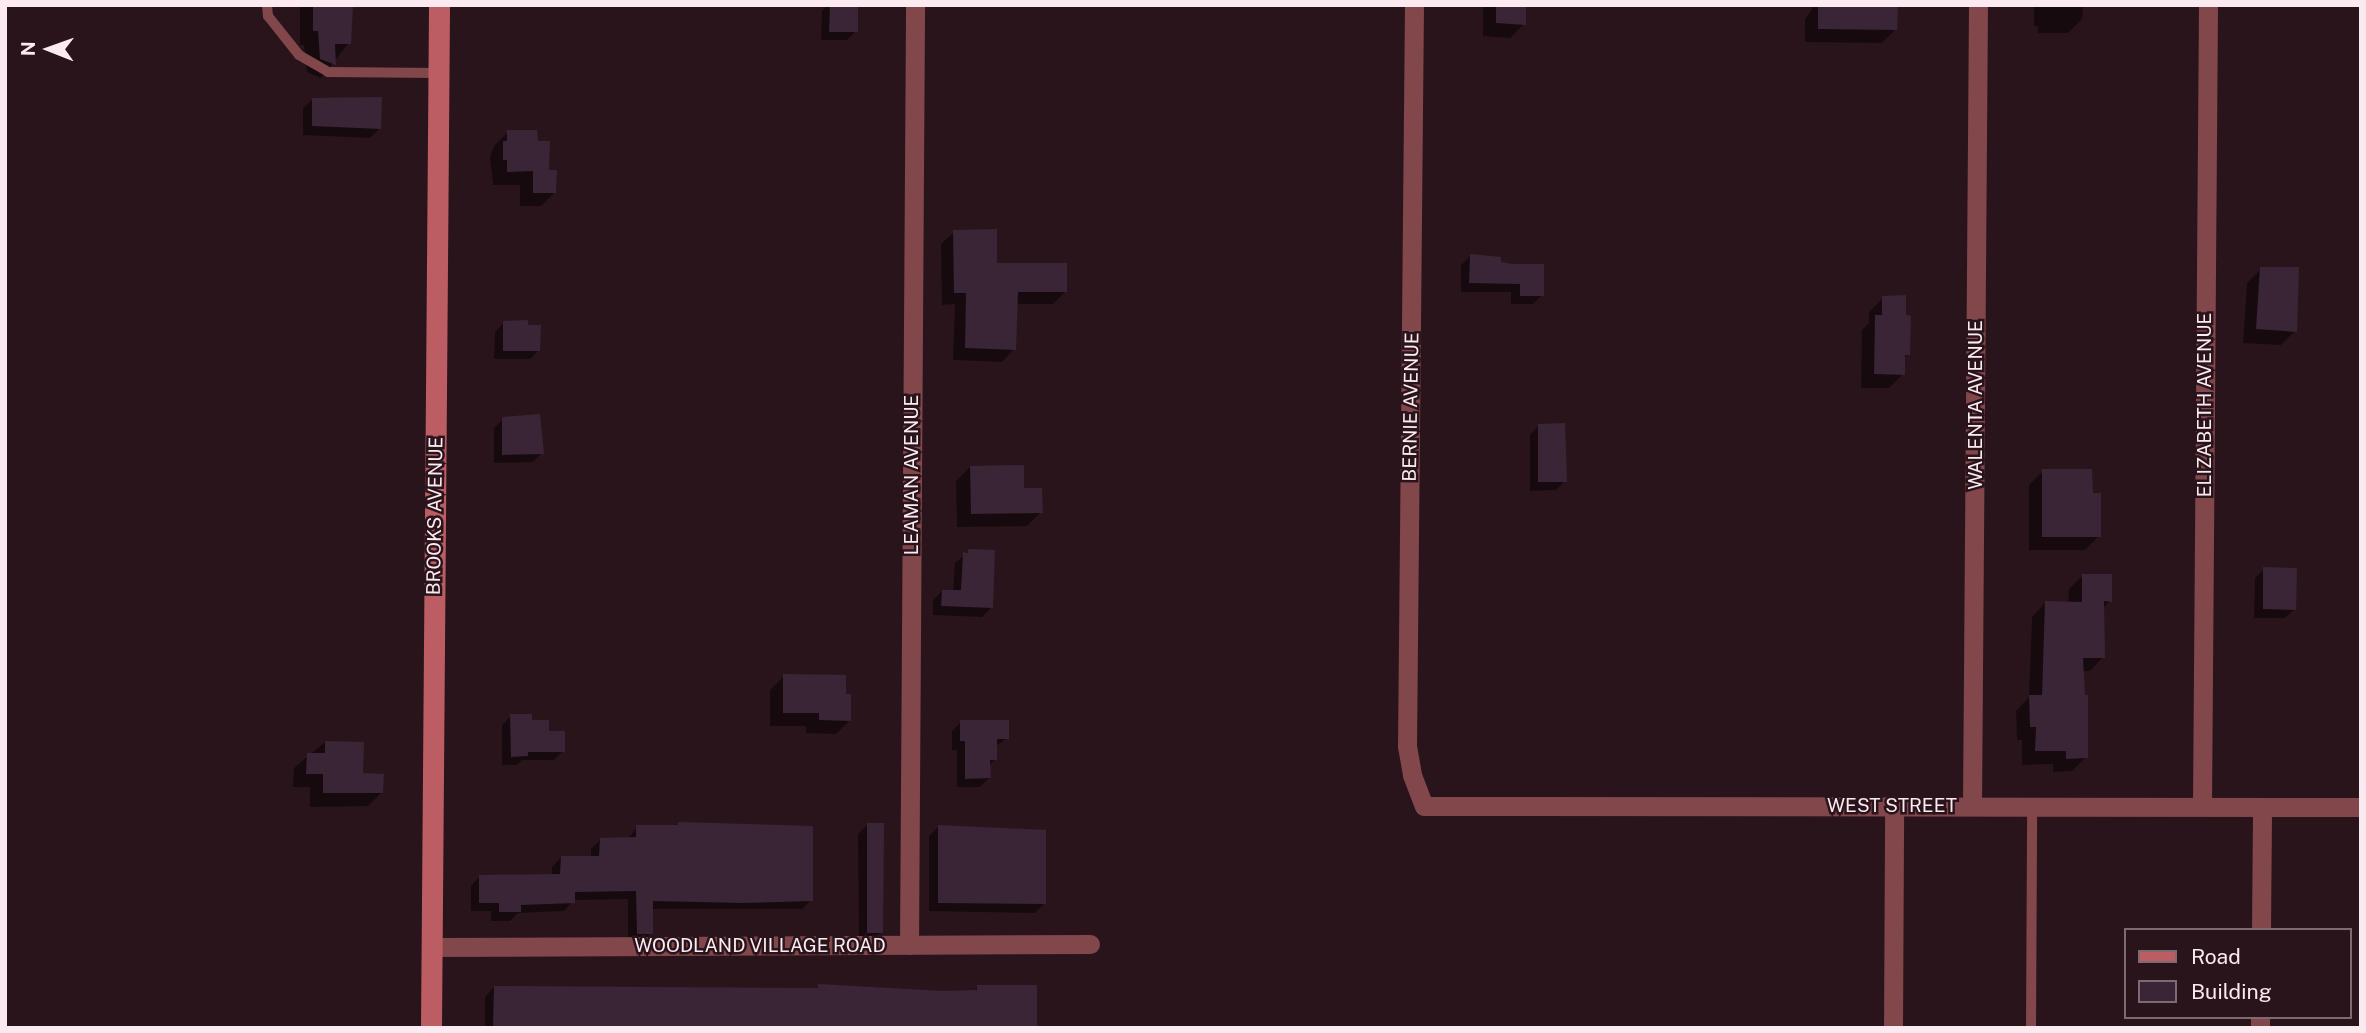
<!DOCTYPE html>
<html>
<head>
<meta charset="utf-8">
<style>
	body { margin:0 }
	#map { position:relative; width:2366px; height:1033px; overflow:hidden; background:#2a141c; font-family:"Public Sans",sans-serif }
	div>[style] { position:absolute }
	.shadow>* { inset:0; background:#0007 }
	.building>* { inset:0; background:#392535 }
	.lane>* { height:10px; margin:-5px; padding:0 5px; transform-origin:5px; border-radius:5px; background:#82474a }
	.street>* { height:19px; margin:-9.5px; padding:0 9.5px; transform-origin:9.5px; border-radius:9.5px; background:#82474a }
	.secondary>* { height:21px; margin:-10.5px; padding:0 10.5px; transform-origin:10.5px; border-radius:10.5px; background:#bc5d64 }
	span { translate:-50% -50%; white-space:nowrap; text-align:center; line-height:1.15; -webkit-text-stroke:5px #2a141c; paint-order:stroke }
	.street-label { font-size:19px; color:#fbeaf0 }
	.frame { position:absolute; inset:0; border:7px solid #fbeaf0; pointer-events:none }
	.legend { position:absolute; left:2124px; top:928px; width:228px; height:91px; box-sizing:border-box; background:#2a141c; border:2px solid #7e6a71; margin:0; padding:9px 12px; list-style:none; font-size:21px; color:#fbeaf0 }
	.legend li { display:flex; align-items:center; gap:14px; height:35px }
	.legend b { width:35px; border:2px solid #7e6a71 }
	.north { position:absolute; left:14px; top:14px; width:70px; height:70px; -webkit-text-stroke:5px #2a141c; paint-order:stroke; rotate:271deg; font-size:19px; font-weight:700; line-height:28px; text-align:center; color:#fbeaf0 }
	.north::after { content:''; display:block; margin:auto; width:24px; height:32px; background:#fbeaf0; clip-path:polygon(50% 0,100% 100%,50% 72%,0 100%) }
</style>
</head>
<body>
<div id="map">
	<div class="shadow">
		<div style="clip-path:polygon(300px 5px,350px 5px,349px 43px,321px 78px,307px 72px,304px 45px,300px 45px)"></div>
		<div style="clip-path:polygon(827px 5px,856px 5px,856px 31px,847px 40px,821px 40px,822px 11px)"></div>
		<div style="clip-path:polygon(1475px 5px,1524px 5px,1524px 24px,1510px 38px,1483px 36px,1483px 5px)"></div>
		<div style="clip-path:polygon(1815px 5px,1897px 5px,1896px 29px,1882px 43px,1805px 42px,1805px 19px)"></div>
		<div style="clip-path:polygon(2034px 5px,2083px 5px,2082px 19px,2068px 33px,2038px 33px,2038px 26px,2034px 26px)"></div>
		<div style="clip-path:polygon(313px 99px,379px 129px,370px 138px,303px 135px,303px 108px)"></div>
		<div style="clip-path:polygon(508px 132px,536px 143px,555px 192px,541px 206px,520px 206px,520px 185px,493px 185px,490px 157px,494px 146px)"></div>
		<div style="clip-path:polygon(954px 232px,995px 265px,1066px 291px,1053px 304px,1016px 304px,1014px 349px,1002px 362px,953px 360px,955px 304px,942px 305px,941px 244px)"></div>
		<div style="clip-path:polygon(1470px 256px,1499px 263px,1542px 295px,1533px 304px,1511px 304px,1511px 292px,1461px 292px,1461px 265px)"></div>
		<div style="clip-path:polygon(2261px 269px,2295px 331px,2281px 345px,2243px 343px,2247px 283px)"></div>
		<div style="clip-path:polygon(1883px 298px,1908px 354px,1903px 359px,1903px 374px,1889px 388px,1861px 388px,1862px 330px,1869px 323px,1869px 312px)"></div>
		<div style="clip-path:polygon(504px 322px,539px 350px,530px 359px,494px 359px,495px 332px)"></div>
		<div style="clip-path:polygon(503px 419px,542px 453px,533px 462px,494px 463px,494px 428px)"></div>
		<div style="clip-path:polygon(1539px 425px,1565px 481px,1556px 490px,1530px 491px,1530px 435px)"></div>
		<div style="clip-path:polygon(970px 467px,1023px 490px,1041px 512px,1027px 526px,957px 527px,956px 481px)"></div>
		<div style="clip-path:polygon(2043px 471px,2099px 536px,2085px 550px,2029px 550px,2029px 485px)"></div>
		<div style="clip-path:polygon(969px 551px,991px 608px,982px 617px,933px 615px,933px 600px,942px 591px,953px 592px,955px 563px)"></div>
		<div style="clip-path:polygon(2264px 569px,2295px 609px,2285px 618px,2254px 618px,2255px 578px)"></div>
		<div style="clip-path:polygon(2083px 575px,2110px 601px,2102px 609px,2103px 657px,2090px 671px,2082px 671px,2086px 757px,2072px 771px,2053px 772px,2053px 764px,2022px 765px,2022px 740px,2017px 740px,2016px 711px,2029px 697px,2032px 617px,2045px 603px,2068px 603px,2069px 589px)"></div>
		<div style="clip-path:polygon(784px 676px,844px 696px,850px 720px,836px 734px,806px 733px,806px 726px,770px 726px,770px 690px)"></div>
		<div style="clip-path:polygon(511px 716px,530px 722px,547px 732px,563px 751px,554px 760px,522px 760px,517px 765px,502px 765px,502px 725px)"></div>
		<div style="clip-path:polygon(961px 722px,1007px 738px,995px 747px,995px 759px,989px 766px,989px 778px,980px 787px,957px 787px,957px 750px,952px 750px,952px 731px)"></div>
		<div style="clip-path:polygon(325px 742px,382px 792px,368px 806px,310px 807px,310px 787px,293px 787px,294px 768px)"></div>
		<div style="clip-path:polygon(693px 824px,811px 900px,802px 909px,651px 909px,651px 933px,642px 942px,628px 942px,628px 899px,574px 900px,564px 911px,518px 913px,510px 921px,491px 921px,491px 911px,471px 911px,471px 886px,480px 876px,552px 876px,552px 867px,561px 857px,591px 857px,591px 849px,600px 840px,628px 839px,637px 827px)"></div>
		<div style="clip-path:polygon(868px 824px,882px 932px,872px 941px,859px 941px,858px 834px)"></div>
		<div style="clip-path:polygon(938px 827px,1044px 904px,1035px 913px,929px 911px,929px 836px)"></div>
		<div style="clip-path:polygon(819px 986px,943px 992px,973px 992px,978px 987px,1035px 1028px,485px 1028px,485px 997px,494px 987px,815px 990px)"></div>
	</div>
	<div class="building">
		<div style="clip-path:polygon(313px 5px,353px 5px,351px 44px,335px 44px,336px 65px,320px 59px,318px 31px,313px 31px)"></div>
		<div style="clip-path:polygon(830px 5px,858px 5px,858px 32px,829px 32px)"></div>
		<div style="clip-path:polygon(1496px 5px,1526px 5px,1526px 25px,1496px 23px)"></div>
		<div style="clip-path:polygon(1818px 5px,1898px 5px,1897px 30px,1818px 29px)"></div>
		<div style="clip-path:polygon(382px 97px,381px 129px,312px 126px,312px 98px)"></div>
		<div style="clip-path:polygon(507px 130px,537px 130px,538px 141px,550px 141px,549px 170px,557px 170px,556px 193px,533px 193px,533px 171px,507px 172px,507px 160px,503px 160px,503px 141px,507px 141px)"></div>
		<div style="clip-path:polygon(997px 229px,997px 263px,1067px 263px,1067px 292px,1018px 292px,1016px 350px,965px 348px,966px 293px,954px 293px,953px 230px)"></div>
		<div style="clip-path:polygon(1470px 254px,1501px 257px,1501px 262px,1512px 264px,1544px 264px,1544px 296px,1520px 296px,1520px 284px,1469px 283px)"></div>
		<div style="clip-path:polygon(2260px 267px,2299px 267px,2297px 332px,2256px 329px)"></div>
		<div style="clip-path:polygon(1906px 295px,1906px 315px,1911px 316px,1910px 355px,1905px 355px,1905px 375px,1874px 374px,1875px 315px,1882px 315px,1882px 296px)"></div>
		<div style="clip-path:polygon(528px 320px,528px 325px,541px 325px,540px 351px,503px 351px,503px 321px)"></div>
		<div style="clip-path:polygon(540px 414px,544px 454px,502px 455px,502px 417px)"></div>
		<div style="clip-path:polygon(1565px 423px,1567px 482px,1538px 482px,1538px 424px)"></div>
		<div style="clip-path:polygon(1024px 465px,1024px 488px,1042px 488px,1043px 513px,971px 514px,970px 466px)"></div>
		<div style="clip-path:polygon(2042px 469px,2092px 469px,2093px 493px,2101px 493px,2101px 537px,2042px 537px)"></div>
		<div style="clip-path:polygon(968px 549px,995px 550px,993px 608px,941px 606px,942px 590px,961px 590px,963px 552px,968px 553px)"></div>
		<div style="clip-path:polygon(2263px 567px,2297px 568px,2296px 610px,2263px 609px)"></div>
		<div style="clip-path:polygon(2082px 574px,2112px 574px,2112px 602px,2104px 601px,2105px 658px,2083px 658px,2085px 695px,2088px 695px,2088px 758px,2066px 759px,2066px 751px,2035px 751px,2036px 727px,2030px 727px,2029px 695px,2042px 695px,2045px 601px,2082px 602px)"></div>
		<div style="clip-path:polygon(783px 674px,846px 675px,846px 694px,851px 694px,851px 721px,819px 720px,819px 713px,783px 713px)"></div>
		<div style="clip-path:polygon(510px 714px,532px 714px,532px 720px,549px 720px,549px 731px,565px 731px,565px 752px,528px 752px,528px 756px,511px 757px)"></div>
		<div style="clip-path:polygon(960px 720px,1009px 720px,1009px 739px,997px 739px,997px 760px,990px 760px,991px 778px,965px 779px,965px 741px,960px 741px)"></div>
		<div style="clip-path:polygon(325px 741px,364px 742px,363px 773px,384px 774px,383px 793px,323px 793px,323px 774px,306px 774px,307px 753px,325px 753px)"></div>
		<div style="clip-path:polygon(678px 822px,813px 826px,813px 901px,742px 903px,653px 901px,653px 934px,637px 934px,636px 891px,575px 892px,575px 903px,521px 905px,521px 912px,499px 912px,499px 903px,479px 903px,479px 875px,560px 874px,561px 856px,599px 856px,600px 838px,636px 837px,636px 825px,678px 825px)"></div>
		<div style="clip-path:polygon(867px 823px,884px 823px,883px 933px,867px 933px)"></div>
		<div style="clip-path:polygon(938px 825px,1046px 830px,1046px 904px,938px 903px)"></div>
		<div style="clip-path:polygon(818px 984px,943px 991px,977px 990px,977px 985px,1037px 985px,1037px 1028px,493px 1028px,494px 986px,818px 988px)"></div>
	</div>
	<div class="lane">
		<div style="left:267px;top:5px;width:11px;rotate:85deg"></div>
		<div style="left:268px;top:16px;width:50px;rotate:51.5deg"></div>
		<div style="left:299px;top:55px;width:34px;rotate:30deg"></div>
		<div style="left:328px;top:72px;width:110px;rotate:0.5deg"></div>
		<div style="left:2031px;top:1028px;width:221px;rotate:-89.7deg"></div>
	</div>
	<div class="street">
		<div style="left:1414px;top:5px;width:741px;rotate:90.54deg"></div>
		<div style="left:1407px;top:746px;width:29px;rotate:80deg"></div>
		<div style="left:1412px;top:775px;width:33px;rotate:69deg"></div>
		<div style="left:1424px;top:806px;width:937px;rotate:0.06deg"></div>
		<div style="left:1972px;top:805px;width:800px;rotate:-89.57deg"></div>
		<div style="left:2202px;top:805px;width:800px;rotate:-89.57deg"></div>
		<div style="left:2261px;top:930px;width:123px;rotate:-89.5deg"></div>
		<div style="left:909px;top:945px;width:940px;rotate:-89.63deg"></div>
		<div style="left:431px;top:947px;width:659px;rotate:-0.26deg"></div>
		<div style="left:1893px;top:1028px;width:222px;rotate:-89.7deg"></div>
		<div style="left:2260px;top:1028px;width:11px;rotate:-90deg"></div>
	</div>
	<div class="secondary">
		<div style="left:431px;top:1028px;width:1023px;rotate:-89.55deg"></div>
	</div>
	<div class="street-label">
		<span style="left:1976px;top:405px;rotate:-90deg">WALENTA AVENUE</span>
		<span style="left:2205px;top:405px;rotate:-90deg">ELIZABETH AVENUE</span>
		<span style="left:1411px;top:407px;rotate:-89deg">BERNIE AVENUE</span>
		<span style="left:912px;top:475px;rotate:-90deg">LEAMAN AVENUE</span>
		<span style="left:435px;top:516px;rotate:-89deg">BROOKS AVENUE</span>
		<span style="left:1892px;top:806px">WEST STREET</span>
		<span style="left:760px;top:946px">WOODLAND VILLAGE ROAD</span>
	</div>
	<div class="frame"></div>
	<ul class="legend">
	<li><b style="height:9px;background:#bc5d64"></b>Road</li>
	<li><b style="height:19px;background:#392535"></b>Building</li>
	</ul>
	<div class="north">N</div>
</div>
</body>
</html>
